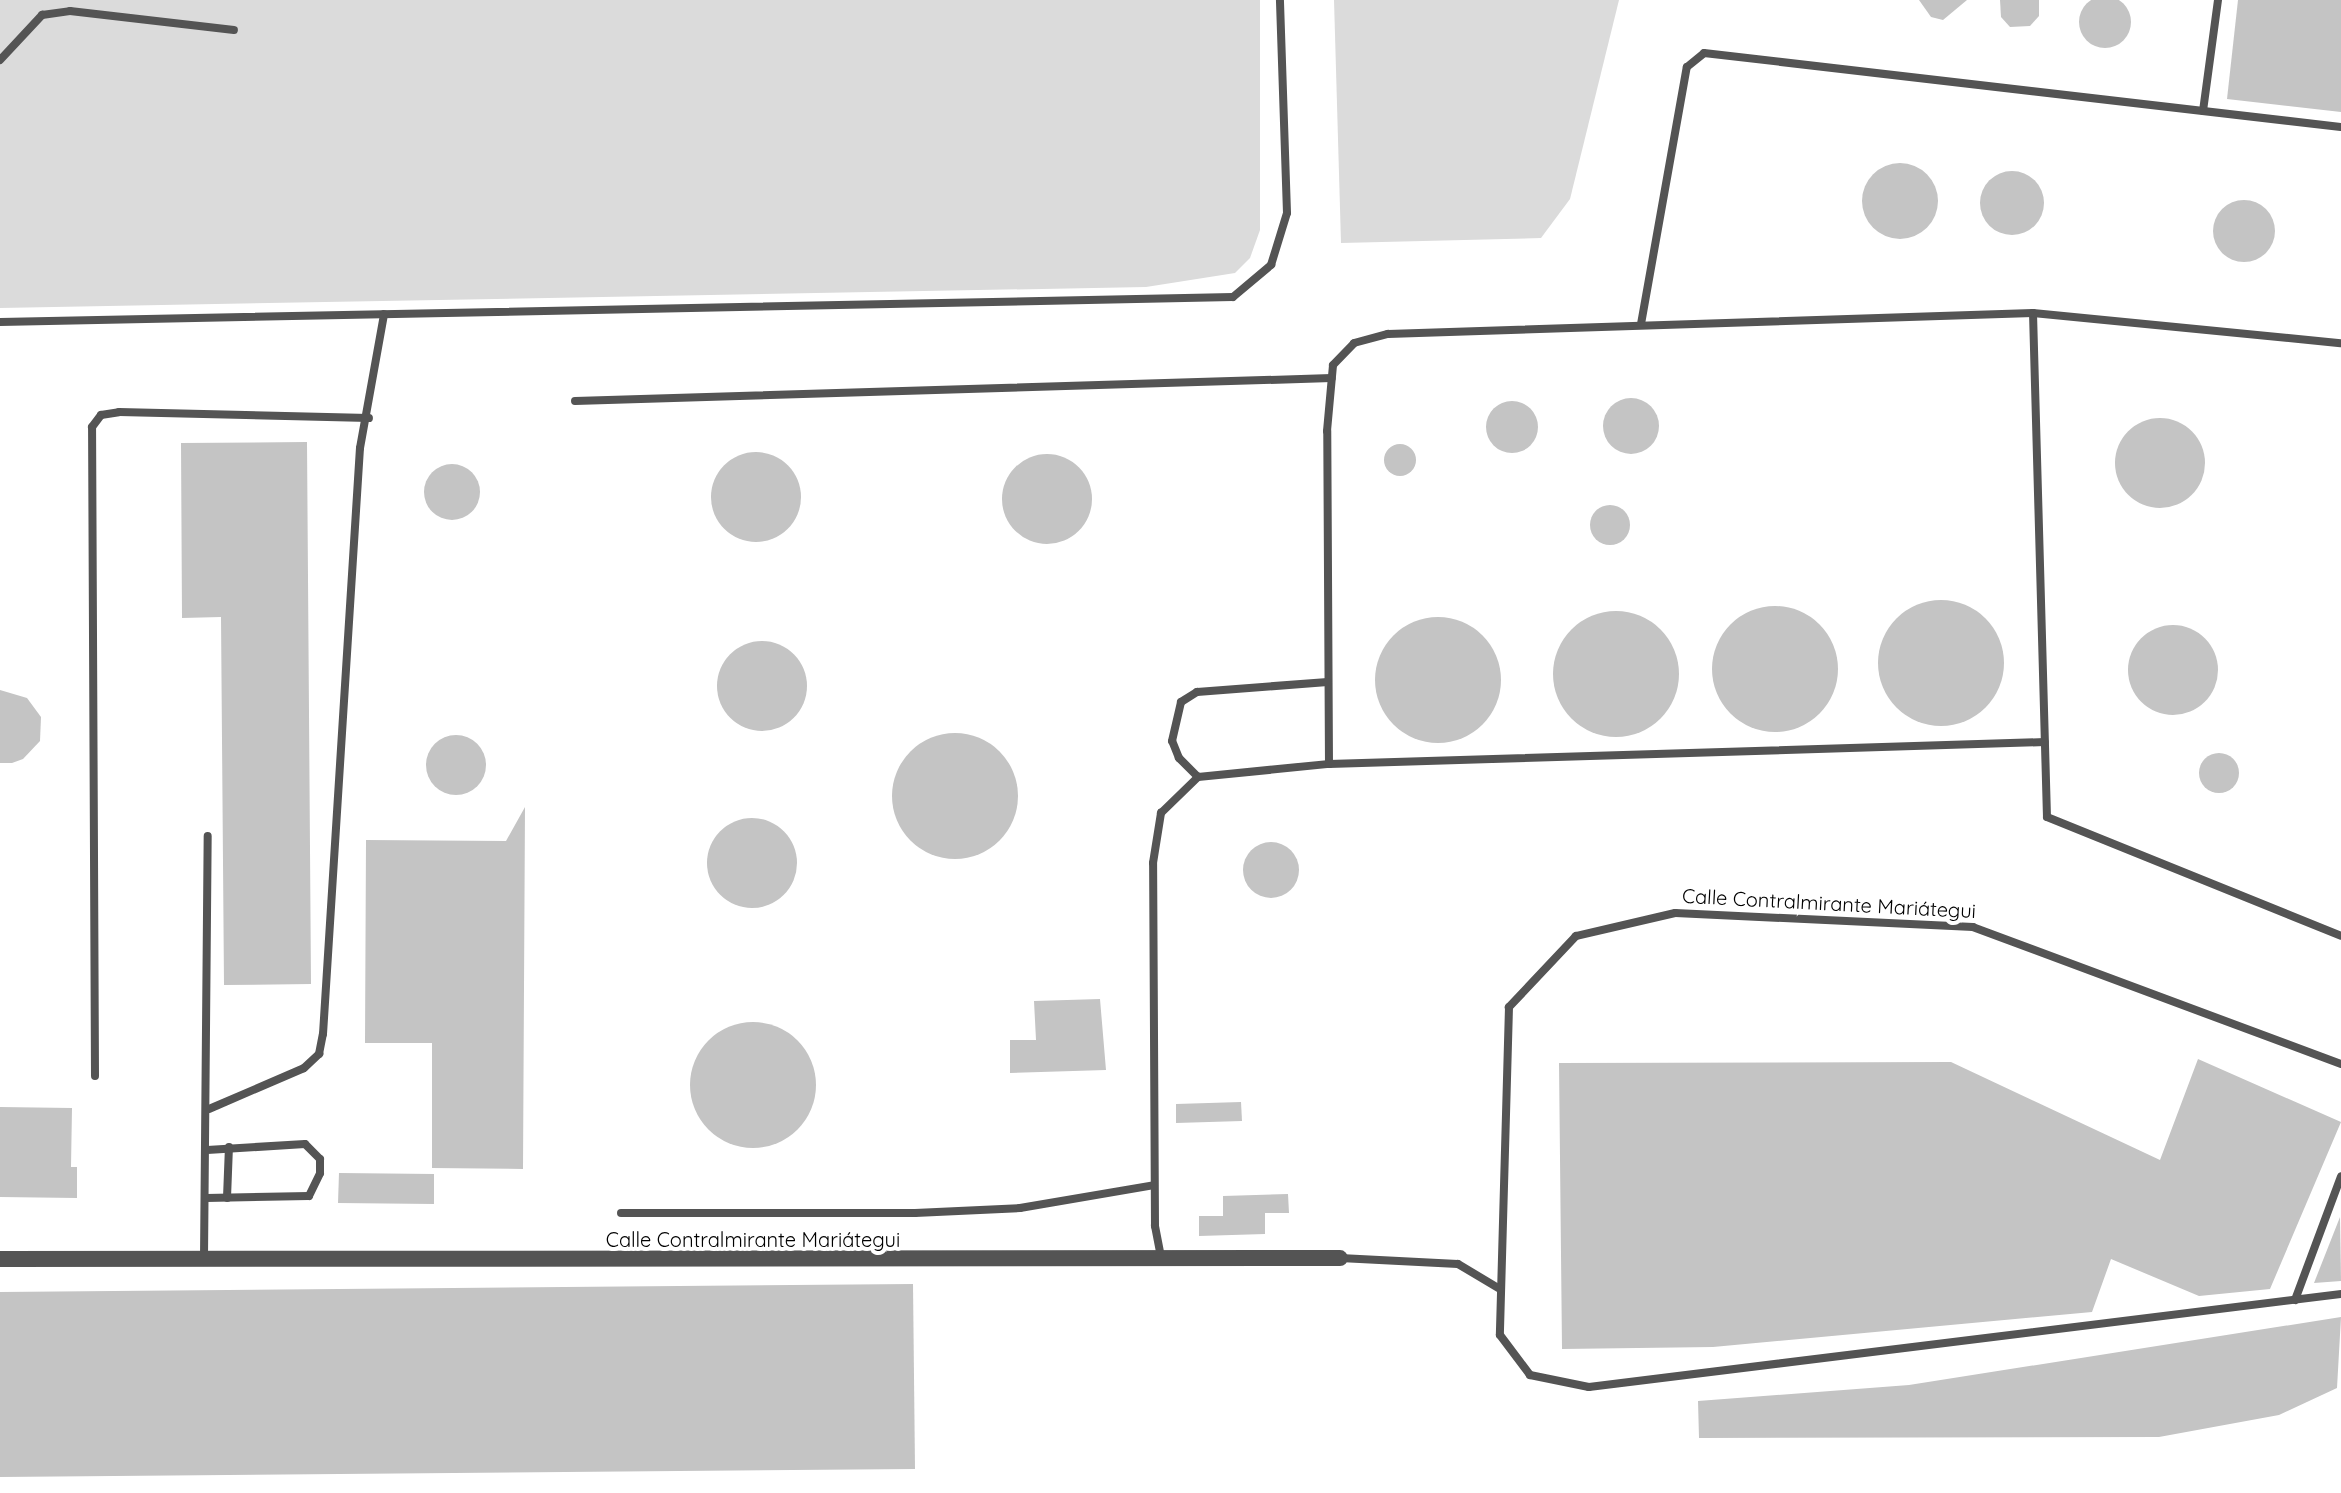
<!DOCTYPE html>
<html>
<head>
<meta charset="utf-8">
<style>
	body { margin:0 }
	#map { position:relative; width:2341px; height:1493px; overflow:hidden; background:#fff; font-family:Quicksand,sans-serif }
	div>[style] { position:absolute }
	.green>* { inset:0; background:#dbdbdb }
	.building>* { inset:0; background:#c4c4c4 }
	.round { border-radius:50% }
	.lane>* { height:8px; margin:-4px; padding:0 4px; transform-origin:4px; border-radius:4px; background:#545454 }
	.street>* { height:16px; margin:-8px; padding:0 8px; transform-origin:8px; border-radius:8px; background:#545454 }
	span { translate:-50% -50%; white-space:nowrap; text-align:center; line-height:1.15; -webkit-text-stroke:8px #fff; paint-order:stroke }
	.street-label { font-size:20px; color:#000 }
</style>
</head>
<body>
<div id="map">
	<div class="green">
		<div style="clip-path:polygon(0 0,1260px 0,1260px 230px,1250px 258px,1235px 273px,1146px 287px,0 308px)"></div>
		<div style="clip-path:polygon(1334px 0,1619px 0,1570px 199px,1541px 238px,1341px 243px)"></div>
	</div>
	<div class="building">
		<div class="round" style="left:2079px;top:-4px;width:52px;height:52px"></div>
		<div style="clip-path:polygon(1919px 0,1967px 0,1943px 20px,1931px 17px)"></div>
		<div style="clip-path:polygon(2000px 0,2039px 0,2039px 16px,2030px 26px,2010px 27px,2001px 17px)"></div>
		<div style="clip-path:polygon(2238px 0,2341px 0,2341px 112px,2227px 99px)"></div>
		<div class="round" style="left:1862px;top:163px;width:76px;height:76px"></div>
		<div class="round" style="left:1980px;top:171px;width:64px;height:64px"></div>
		<div class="round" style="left:2213px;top:200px;width:62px;height:62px"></div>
		<div class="round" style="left:1603px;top:398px;width:56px;height:56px"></div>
		<div class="round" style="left:1486px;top:401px;width:52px;height:52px"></div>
		<div class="round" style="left:2115px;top:418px;width:90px;height:90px"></div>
		<div style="clip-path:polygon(307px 442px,311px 984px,224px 985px,221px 617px,182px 618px,181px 443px)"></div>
		<div class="round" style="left:1384px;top:444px;width:32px;height:32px"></div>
		<div class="round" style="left:711px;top:452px;width:90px;height:90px"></div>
		<div class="round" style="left:1002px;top:454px;width:90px;height:90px"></div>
		<div class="round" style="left:424px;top:464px;width:56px;height:56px"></div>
		<div class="round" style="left:1590px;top:505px;width:40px;height:40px"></div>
		<div class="round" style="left:1878px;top:600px;width:126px;height:126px"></div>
		<div class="round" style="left:1712px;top:606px;width:126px;height:126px"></div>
		<div class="round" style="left:1553px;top:611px;width:126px;height:126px"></div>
		<div class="round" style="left:1375px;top:617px;width:126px;height:126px"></div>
		<div class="round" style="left:2128px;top:625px;width:90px;height:90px"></div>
		<div class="round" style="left:717px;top:641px;width:90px;height:90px"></div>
		<div style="clip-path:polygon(0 690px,27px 698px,41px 717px,40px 741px,23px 759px,12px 763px,0 763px)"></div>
		<div class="round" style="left:892px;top:733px;width:126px;height:126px"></div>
		<div class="round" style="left:426px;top:735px;width:60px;height:60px"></div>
		<div class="round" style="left:2199px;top:753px;width:40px;height:40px"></div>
		<div style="clip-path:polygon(525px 807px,523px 1169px,432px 1168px,432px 1043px,365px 1043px,366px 840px,506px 841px)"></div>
		<div class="round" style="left:707px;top:818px;width:90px;height:90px"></div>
		<div class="round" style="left:1243px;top:842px;width:56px;height:56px"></div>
		<div style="clip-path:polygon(1100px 999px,1106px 1070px,1010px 1073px,1010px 1040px,1036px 1040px,1034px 1001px)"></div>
		<div class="round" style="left:690px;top:1022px;width:126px;height:126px"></div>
		<div style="clip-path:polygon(2198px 1059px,2341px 1122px,2270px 1289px,2199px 1296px,2111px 1259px,2092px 1312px,1713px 1347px,1562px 1349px,1559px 1063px,1951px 1062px,2160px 1160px)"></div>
		<div style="clip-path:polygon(1241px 1102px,1242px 1121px,1176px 1123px,1176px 1104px)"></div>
		<div style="clip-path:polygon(0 1107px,72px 1108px,71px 1167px,77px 1167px,77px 1198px,0 1197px)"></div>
		<div style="clip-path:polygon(339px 1173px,434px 1174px,434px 1204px,338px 1203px)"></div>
		<div style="clip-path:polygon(1288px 1194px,1289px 1213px,1265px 1213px,1265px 1234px,1199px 1236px,1199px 1216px,1223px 1216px,1223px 1196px)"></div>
		<div style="clip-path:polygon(2340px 1217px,2341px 1281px,2314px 1283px)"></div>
		<div style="clip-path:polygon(913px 1284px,915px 1469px,0 1477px,0 1292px)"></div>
		<div style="clip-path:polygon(2341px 1317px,2337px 1388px,2279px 1415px,2159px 1437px,1699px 1438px,1698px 1401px,1909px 1385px)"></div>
	</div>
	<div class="lane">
		<div style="left:0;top:60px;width:62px;rotate:-47deg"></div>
		<div style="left:42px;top:15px;width:28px;rotate:-8deg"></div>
		<div style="left:70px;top:11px;width:165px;rotate:6.6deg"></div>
		<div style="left:2203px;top:111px;width:112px;rotate:-82.3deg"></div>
		<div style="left:2033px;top:313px;width:504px;rotate:88.41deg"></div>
		<div style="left:2047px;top:817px;width:317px;rotate:22deg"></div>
		<div style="left:0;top:322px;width:1233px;rotate:-1.16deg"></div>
		<div style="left:1233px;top:297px;width:50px;rotate:-40.1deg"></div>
		<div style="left:1271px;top:265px;width:54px;rotate:-72.9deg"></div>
		<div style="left:1287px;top:213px;width:213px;rotate:-91.9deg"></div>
		<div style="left:1641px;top:324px;width:261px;rotate:-79.9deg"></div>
		<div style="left:1687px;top:67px;width:22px;rotate:-39deg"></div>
		<div style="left:1704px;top:53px;width:641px;rotate:6.63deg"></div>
		<div style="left:575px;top:401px;width:757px;rotate:-1.74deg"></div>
		<div style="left:1329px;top:764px;width:333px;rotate:-90.3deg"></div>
		<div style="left:1327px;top:431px;width:66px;rotate:-84.8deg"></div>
		<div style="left:1333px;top:365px;width:30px;rotate:-46deg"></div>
		<div style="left:1354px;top:343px;width:35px;rotate:-15deg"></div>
		<div style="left:1388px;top:334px;width:645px;rotate:-1.86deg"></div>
		<div style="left:2033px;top:313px;width:309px;rotate:5.6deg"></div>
		<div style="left:1198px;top:777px;width:27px;rotate:-135deg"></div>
		<div style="left:1179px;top:758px;width:18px;rotate:-112deg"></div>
		<div style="left:1172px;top:741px;width:40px;rotate:-77deg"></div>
		<div style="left:1181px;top:702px;width:19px;rotate:-32deg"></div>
		<div style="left:1197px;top:692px;width:131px;rotate:-4.4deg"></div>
		<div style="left:2341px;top:1064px;width:393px;rotate:-159.6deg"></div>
		<div style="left:1973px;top:927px;width:298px;rotate:-177.3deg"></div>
		<div style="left:1675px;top:913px;width:102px;rotate:166.9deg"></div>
		<div style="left:1576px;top:936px;width:98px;rotate:133.3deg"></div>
		<div style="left:1509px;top:1007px;width:328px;rotate:91.6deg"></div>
		<div style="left:1500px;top:1335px;width:50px;rotate:53.1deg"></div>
		<div style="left:1530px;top:1375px;width:60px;rotate:11.5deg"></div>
		<div style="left:1589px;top:1387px;width:758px;rotate:-7.05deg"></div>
		<div style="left:95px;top:1076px;width:649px;rotate:-90.26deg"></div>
		<div style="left:92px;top:427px;width:15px;rotate:-53deg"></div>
		<div style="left:101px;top:415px;width:18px;rotate:-9deg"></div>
		<div style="left:119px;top:412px;width:250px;rotate:1.4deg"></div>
		<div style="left:209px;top:1109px;width:103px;rotate:-23.3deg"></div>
		<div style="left:304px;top:1068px;width:21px;rotate:-43deg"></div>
		<div style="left:319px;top:1054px;width:20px;rotate:-79deg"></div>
		<div style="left:323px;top:1034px;width:587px;rotate:-86.39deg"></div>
		<div style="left:360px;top:448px;width:136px;rotate:-79.8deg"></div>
		<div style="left:206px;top:1198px;width:103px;rotate:-1.1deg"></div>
		<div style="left:309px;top:1196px;width:25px;rotate:-64deg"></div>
		<div style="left:320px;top:1173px;width:14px;rotate:-90deg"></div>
		<div style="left:320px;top:1159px;width:21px;rotate:-135deg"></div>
		<div style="left:305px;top:1144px;width:98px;rotate:176.5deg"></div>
		<div style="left:227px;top:1198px;width:51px;rotate:-87.8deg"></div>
		<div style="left:621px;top:1213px;width:294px"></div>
		<div style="left:915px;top:1213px;width:105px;rotate:-2.7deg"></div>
		<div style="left:1020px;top:1208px;width:136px;rotate:-9.7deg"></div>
		<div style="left:1161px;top:1257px;width:32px;rotate:-101deg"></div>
		<div style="left:1155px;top:1226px;width:363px;rotate:-90.3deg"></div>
		<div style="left:1153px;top:863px;width:51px;rotate:-80.9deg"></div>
		<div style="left:1161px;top:813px;width:52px;rotate:-44.2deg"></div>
		<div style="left:1198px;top:777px;width:132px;rotate:-5.7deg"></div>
		<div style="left:1329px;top:764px;width:716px;rotate:-1.76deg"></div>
		<div style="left:204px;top:1258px;width:422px;rotate:-89.5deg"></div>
		<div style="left:1340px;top:1258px;width:118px;rotate:2.9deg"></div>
		<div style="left:1458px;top:1264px;width:49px;rotate:30.8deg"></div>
		<div style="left:2295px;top:1300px;width:132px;rotate:-69.6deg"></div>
	</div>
	<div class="street">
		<div style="left:0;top:1259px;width:1340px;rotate:-0.04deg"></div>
	</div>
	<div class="street-label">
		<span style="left:1829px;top:903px;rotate:3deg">Calle Contralmirante Mariátegui</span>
		<span style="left:753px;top:1239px">Calle Contralmirante Mariátegui</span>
	</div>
</div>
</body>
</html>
